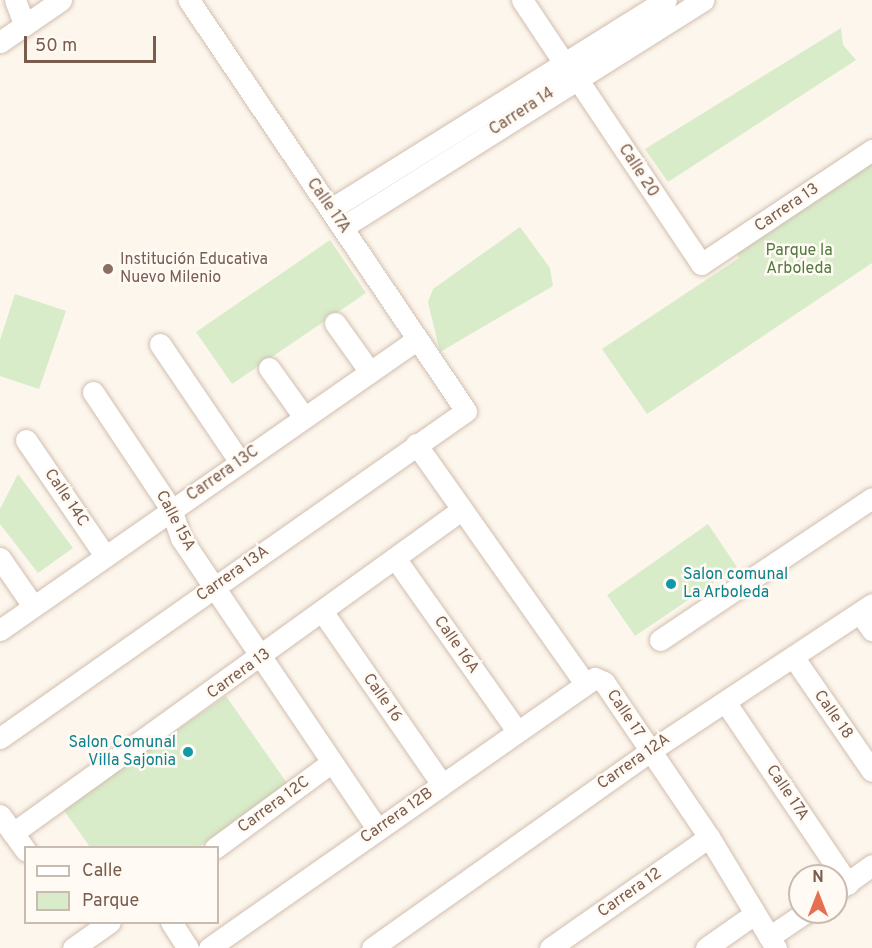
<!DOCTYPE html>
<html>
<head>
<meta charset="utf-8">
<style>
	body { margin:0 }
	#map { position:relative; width:872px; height:948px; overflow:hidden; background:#fdf6ec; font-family:Overpass,sans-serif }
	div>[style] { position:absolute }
	.green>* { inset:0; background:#d8ecc9 }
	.roads { filter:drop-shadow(0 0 2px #d1beb0) drop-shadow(0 0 2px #d1beb0) }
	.street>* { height:21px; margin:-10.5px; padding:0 10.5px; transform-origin:10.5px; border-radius:10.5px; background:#fff }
	.dots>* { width:16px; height:16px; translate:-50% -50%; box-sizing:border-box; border:3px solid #fffaf3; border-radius:50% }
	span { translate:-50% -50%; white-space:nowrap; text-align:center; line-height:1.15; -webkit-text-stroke:5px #fffaf3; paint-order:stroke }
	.street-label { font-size:16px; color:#7a5c4d }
	.park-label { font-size:16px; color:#537a41 }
	.education-label { font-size:16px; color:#785e54 }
	.left { translate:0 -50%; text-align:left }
	.culture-label { font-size:16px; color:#0d838f }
	.right { translate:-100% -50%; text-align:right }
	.legend { position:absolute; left:24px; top:846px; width:195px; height:78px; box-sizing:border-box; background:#fffaf3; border:2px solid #cabbb1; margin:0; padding:8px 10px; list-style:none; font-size:18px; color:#7a5c4d }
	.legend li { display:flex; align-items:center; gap:12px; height:30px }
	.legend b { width:30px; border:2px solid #cabbb1 }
	.north { position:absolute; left:788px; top:864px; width:60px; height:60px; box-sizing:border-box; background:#fffaf3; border:2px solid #cabbb1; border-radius:50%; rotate:0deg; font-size:16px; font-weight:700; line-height:24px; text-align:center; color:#7a5c4d }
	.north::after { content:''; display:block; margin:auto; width:21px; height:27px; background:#e76f51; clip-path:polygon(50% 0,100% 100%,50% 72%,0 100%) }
	.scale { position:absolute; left:24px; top:36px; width:132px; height:27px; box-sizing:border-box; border:3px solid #7a5c4d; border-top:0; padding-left:8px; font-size:18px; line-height:21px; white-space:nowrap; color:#7a5c4d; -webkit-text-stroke:4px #fffaf3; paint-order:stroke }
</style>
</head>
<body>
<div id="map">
	<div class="green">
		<div style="clip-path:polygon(841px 28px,843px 45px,856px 60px,668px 182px,645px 149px)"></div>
		<div style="clip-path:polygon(872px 160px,872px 263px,647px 414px,602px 349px,739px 258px,736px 252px)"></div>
		<div style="clip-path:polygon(520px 227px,550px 268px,553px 286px,440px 352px,428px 302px,433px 289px)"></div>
		<div style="clip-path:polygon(330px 240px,366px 293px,232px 384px,196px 332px)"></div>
		<div style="clip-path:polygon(15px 294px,66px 311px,39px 389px,0 376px,0 340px)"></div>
		<div style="clip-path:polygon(18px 474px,73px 548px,38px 573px,0 524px,0 509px)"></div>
		<div style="clip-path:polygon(708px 524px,737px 567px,635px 636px,607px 595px)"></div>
		<div style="clip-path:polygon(226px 696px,289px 786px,199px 847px,90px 847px,63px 809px)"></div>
	</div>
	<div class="roads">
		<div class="street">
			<div style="left:15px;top:0;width:26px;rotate:69deg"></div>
			<div style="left:522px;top:0;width:76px;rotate:56.3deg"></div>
			<div style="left:0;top:42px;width:74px;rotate:-34.5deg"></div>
			<div style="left:576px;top:77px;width:225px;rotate:56.2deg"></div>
			<div style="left:701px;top:264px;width:206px;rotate:-33.7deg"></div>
			<div style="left:331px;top:209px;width:395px;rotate:-32deg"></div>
			<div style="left:343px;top:227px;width:426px;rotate:-32.2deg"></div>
			<div style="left:335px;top:323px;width:60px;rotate:54.5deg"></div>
			<div style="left:160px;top:344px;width:143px;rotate:55.9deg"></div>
			<div style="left:269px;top:368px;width:60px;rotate:54.5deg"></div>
			<div style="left:93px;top:392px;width:141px;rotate:56.3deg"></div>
			<div style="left:171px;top:509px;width:31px;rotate:71deg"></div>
			<div style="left:181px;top:538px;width:351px;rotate:56deg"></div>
			<div style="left:26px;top:440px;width:140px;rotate:55.7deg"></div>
			<div style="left:416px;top:444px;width:291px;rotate:54.8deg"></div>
			<div style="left:0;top:558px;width:58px;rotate:55.5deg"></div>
			<div style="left:395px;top:558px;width:212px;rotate:54.8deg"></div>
			<div style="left:322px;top:611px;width:211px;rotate:55.3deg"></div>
			<div style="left:860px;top:613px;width:21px;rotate:55deg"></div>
			<div style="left:0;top:630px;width:507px;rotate:-34.88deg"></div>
			<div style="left:660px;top:640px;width:255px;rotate:-33.8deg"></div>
			<div style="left:794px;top:658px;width:137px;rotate:55.4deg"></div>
			<div style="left:726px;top:703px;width:218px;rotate:56deg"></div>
			<div style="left:0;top:738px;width:569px;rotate:-35.06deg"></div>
			<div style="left:466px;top:411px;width:496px;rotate:-124deg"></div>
			<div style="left:0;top:815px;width:44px;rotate:54.2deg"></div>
			<div style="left:13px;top:833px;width:552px;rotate:-35.79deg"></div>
			<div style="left:215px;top:848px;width:145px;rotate:-36.3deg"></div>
			<div style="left:836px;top:891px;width:44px;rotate:-35.8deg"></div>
			<div style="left:171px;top:922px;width:31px;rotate:57deg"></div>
			<div style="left:769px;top:937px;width:45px;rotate:-34deg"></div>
			<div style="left:73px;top:948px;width:45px;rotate:-35.1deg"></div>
			<div style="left:209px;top:948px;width:471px;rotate:-35deg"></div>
			<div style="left:595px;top:678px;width:10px;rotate:24deg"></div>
			<div style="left:604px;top:682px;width:187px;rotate:55.9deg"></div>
			<div style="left:709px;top:837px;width:130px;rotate:58.9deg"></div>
			<div style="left:372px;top:948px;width:341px;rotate:-35.3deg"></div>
			<div style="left:650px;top:751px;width:266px;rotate:-33.5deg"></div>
			<div style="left:550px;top:948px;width:194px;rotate:-34.9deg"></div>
			<div style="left:706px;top:948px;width:57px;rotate:-35.1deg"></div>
		</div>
	</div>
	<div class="dots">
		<div style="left:108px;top:269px;background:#8d6e63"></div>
		<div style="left:671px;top:584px;background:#0f9aa8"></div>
		<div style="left:188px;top:752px;background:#0f9aa8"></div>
	</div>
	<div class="street-label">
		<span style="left:522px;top:112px;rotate:-33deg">Carrera 14</span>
		<span style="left:638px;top:171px;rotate:57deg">Calle 20</span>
		<span style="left:328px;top:206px;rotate:55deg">Calle 17A</span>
		<span style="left:787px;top:208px;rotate:-34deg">Carrera 13</span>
		<span style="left:223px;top:474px;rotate:-35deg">Carrera 13C</span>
		<span style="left:66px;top:498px;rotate:56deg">Calle 14C</span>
		<span style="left:175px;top:521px;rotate:62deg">Calle 15A</span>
		<span style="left:233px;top:574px;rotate:-35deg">Carrera 13A</span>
		<span style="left:456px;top:645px;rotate:55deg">Calle 16A</span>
		<span style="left:239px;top:674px;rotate:-36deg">Carrera 13</span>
		<span style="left:382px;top:698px;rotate:55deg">Calle 16</span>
		<span style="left:625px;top:714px;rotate:56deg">Calle 17</span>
		<span style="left:833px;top:715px;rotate:55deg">Calle 18</span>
		<span style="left:634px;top:762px;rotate:-35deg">Carrera 12A</span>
		<span style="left:787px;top:793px;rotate:56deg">Calle 17A</span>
		<span style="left:274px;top:805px;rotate:-36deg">Carrera 12C</span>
		<span style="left:397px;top:816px;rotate:-35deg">Carrera 12B</span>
		<span style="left:630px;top:893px;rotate:-35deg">Carrera 12</span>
	</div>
	<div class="park-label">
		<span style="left:799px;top:260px">Parque la<br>Arboleda</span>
	</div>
	<div class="education-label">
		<span class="left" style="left:120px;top:269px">Institución Educativa<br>Nuevo Milenio</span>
	</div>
	<div class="culture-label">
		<span class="left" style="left:683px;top:584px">Salon comunal<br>La Arboleda</span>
		<span class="right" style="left:176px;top:752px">Salon Comunal<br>Villa Sajonia</span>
	</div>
	<ul class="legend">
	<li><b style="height:8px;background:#fff"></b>Calle</li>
	<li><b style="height:16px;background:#d8ecc9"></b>Parque</li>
	</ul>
	<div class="north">N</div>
	<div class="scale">50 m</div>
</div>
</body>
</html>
